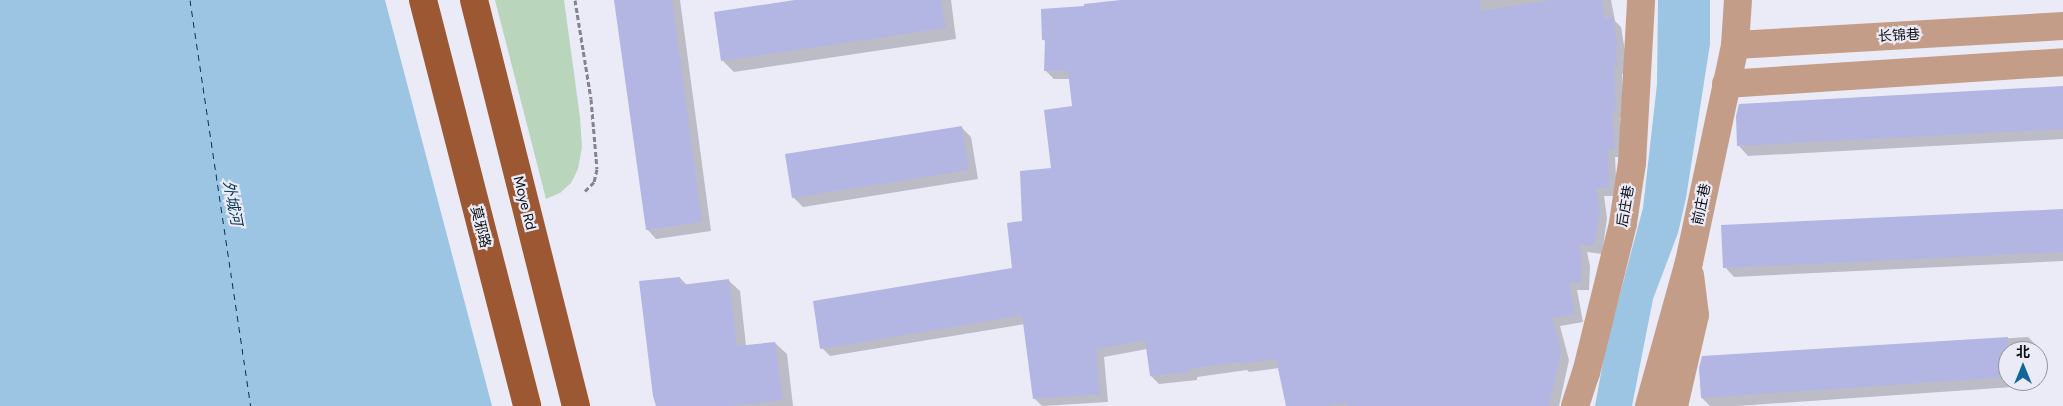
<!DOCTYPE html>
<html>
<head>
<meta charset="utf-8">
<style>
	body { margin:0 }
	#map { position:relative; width:2063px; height:406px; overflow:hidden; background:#ebebf8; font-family:"DM Sans","Noto Sans SC",sans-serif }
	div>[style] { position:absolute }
	.green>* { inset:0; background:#b9d6bd }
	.water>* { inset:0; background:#9cc5e4 }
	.shadow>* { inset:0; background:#0003 }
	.ferry>* { height:1px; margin-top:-0.5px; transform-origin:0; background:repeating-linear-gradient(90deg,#003452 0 6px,transparent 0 11px) }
	.building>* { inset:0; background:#b3b6e2 }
	.path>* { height:3px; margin-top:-1.5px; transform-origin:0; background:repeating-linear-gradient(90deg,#83838c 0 5px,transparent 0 7.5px) }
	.minor>* { height:28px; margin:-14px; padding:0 14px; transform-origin:14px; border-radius:14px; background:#c49d89 }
	.major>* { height:28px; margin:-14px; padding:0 14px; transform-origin:14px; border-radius:14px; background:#9c5832 }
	span { translate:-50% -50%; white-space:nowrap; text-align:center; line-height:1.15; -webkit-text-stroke:4.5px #ebebf8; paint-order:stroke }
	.street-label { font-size:14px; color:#0e0e12 }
	.water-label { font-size:15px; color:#003452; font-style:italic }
	.north { position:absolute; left:1998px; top:341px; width:50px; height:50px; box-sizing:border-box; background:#ebebf8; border:1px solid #93939c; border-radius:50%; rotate:0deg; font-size:14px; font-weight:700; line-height:20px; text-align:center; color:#0e0e12 }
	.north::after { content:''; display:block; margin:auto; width:18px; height:22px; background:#126798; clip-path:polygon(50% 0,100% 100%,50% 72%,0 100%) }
</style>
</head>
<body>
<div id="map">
	<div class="green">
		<div style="clip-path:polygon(495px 0,564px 0,580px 117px,582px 147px,578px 169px,571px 183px,560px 193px,546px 199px)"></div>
	</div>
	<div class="water">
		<div style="clip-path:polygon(0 0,385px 0,492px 406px,0 406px)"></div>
		<div style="clip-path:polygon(1658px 0,1710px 0,1710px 44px,1686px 198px,1678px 233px,1653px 299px,1632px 406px,1595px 406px,1606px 346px,1643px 208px,1657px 84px)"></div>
	</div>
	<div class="shadow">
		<div style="clip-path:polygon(616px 0,680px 0,711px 231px,656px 239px,647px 229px)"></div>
		<div style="clip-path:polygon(804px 0,951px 0,956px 39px,734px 72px,723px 61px)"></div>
		<div style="clip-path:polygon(1129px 0,1611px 0,1615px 21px,1621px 27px,1626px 57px,1625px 74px,1622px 74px,1624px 118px,1620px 118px,1623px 157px,1615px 157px,1617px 196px,1604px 196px,1607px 218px,1602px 254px,1587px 252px,1590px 266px,1589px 290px,1577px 290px,1583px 322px,1560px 326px,1569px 360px,1559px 406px,1287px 406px,1279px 368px,1249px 372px,1247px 370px,1197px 377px,1197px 380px,1159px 384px,1151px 376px,1147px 349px,1104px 357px,1108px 402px,1042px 406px,1034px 398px,1025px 324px,830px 356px,822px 348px,1013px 270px,1024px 223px,1053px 170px,1073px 108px,1070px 79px,1054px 79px,1045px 70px,1046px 42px,1043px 39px,1086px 8px)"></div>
		<div style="clip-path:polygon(2063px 88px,2063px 139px,1748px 156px,1739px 146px)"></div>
		<div style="clip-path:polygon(961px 127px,971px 137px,978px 179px,803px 207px,793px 197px)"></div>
		<div style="clip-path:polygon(2063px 210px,2063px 261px,1734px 277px,1725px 267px)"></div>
		<div style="clip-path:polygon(680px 278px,687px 285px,728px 280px,740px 291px,746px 346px,775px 343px,787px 354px,793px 406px,658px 406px)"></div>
		<div style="clip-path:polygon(evenodd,2028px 337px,2038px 347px,2040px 385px,1737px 406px,1710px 406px,1702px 398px,1700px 368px,1703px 357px,2028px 337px,2008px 351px,2038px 351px,2038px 381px,2008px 381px,2008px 351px)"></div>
	</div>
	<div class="ferry">
		<div style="left:190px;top:0;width:411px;rotate:81.5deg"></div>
	</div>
	<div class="building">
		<div style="clip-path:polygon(614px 0,672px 0,702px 222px,646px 230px)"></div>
		<div style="clip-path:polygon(795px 0,941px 0,946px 28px,721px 61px,714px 12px)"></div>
		<div style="clip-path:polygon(1121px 0,1480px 0,1481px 11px,1553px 0,1602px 0,1605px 19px,1613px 17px,1618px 49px,1616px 49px,1617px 66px,1614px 66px,1616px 110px,1612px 111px,1615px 149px,1608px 149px,1609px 188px,1596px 188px,1600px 209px,1594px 246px,1579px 244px,1582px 257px,1581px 282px,1569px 282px,1575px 314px,1552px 318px,1561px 351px,1549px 406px,1348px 406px,1347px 402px,1327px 406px,1286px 406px,1276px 359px,1239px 364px,1239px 362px,1189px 369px,1190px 372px,1150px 376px,1145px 340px,1096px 349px,1100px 394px,1033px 399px,1022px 315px,820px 349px,813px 301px,1012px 268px,1007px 223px,1022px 221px,1020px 171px,1051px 168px,1044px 110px,1072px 106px,1068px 71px,1044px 71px,1045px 40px,1042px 40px,1041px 9px,1084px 6px,1084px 4px)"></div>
		<div style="clip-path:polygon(2063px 86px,2063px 129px,1737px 146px,1736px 116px,1739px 104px)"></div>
		<div style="clip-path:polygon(962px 126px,969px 170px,792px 198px,785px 154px)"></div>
		<div style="clip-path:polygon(2063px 209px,2063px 252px,1723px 268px,1721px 225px)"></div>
		<div style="clip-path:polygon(680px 277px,681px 285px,729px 279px,737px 346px,775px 342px,783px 400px,732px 406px,656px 406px,653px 396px,639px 281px)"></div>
		<div style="clip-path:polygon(2008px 337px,2008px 377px,1701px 398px,1699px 368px,1702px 356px)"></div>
	</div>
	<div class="path">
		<div style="left:575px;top:0;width:100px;rotate:80.8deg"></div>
		<div style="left:591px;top:99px;width:70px;rotate:85.1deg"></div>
		<div style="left:597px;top:169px;width:13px;rotate:103deg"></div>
		<div style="left:594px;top:182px;width:13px;rotate:135deg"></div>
	</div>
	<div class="minor">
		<div style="left:1735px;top:45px;width:329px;rotate:-3.3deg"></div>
		<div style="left:1726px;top:84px;width:338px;rotate:-3.7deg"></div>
		<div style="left:1575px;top:406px;width:35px;rotate:-72deg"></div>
		<div style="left:1586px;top:373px;width:154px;rotate:-76.1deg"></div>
		<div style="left:1623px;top:223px;width:61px;rotate:-81.5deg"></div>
		<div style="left:1632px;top:163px;width:163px;rotate:-86.8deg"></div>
		<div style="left:1649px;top:406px;width:149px;rotate:-74.5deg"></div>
		<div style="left:1689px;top:262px;width:222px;rotate:-78deg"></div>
		<div style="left:1735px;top:45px;width:45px;rotate:-86.2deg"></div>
		<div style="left:1674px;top:406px;width:93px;rotate:-77deg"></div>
		<div style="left:1695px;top:315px;width:40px;rotate:-97.1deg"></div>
	</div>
	<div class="major">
		<div style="left:423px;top:0;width:419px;rotate:75.6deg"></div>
		<div style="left:474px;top:0;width:419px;rotate:75.9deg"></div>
	</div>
	<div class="street-label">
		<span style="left:1899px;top:35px;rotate:-3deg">长锦巷</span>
		<span style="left:525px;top:203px;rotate:76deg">Moye Rd</span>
		<span style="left:1701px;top:204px;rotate:-78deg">前庄巷</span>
		<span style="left:1625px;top:206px;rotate:-80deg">后庄巷</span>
		<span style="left:481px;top:227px;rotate:76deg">莫邪路</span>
	</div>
	<div class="water-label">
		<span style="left:232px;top:203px;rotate:79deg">外城河</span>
	</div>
	<div class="north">北</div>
</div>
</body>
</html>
